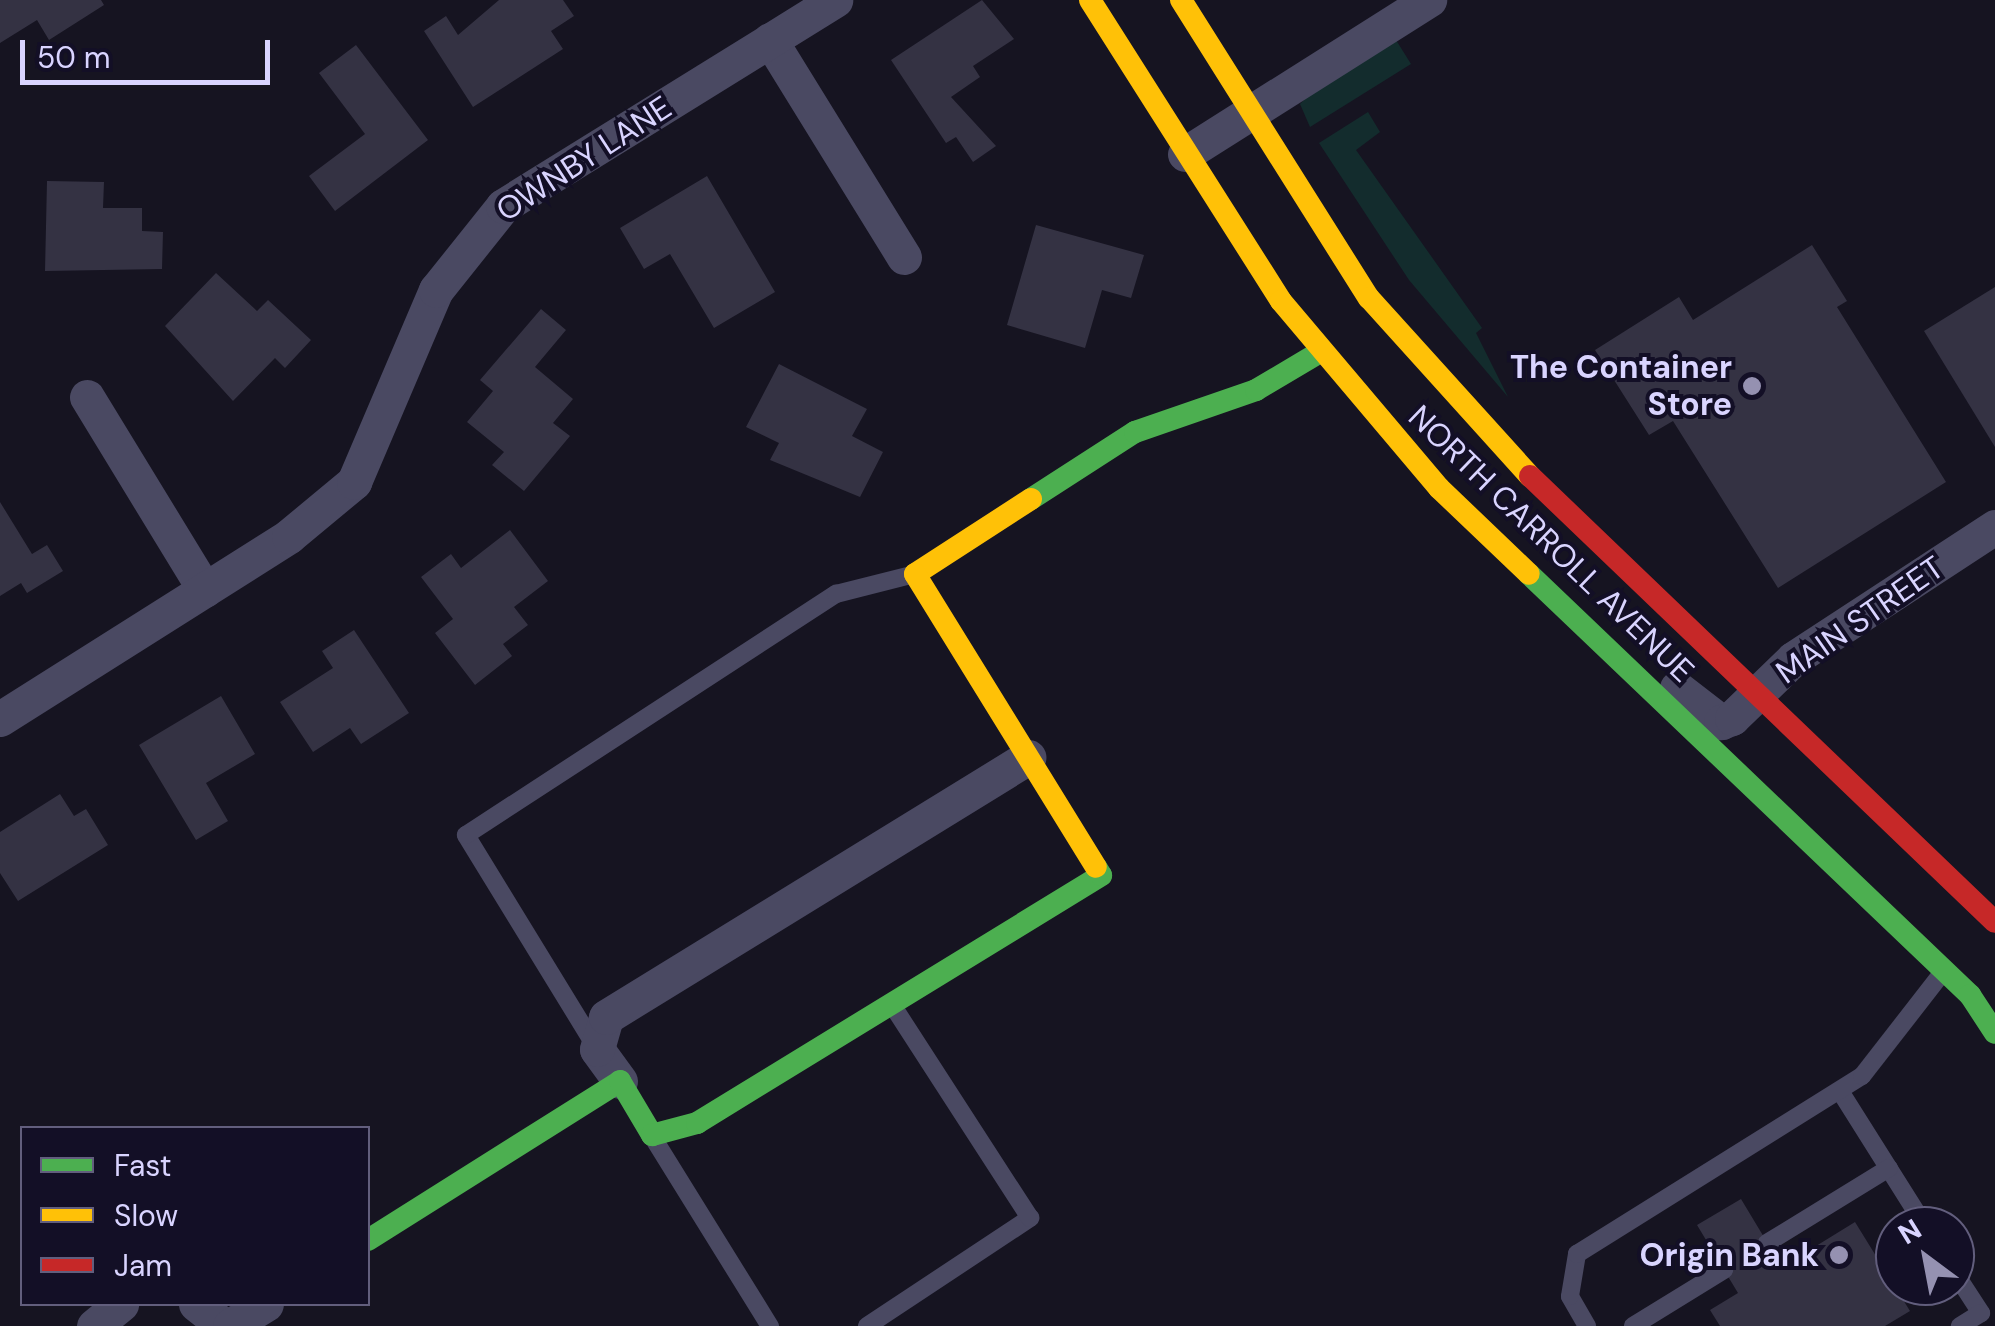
<!DOCTYPE html>
<html>
<head>
<meta charset="utf-8">
<style>
	body { margin:0 }
	#map { position:relative; width:1995px; height:1326px; overflow:hidden; background:#161421; font-family:"DM Sans",sans-serif }
	div>[style] { position:absolute }
	.green>* { inset:0; background:#132c2d }
	.building>* { inset:0; background:#343243 }
	.lane>* { height:18px; margin:-9px; padding:0 9px; transform-origin:9px; border-radius:9px; background:#4a4962 }
	.street>* { height:35px; margin:-17.5px; padding:0 17.5px; transform-origin:17.5px; border-radius:17.5px; background:#4a4962 }
	.fast>* { height:22px; margin:-11px; padding:0 11px; transform-origin:11px; border-radius:11px; background:#4caf50 }
	.slow>* { height:22px; margin:-11px; padding:0 11px; transform-origin:11px; border-radius:11px; background:#ffc107 }
	.jam>* { height:22px; margin:-11px; padding:0 11px; transform-origin:11px; border-radius:11px; background:#c62828 }
	.dots>* { width:28px; height:28px; translate:-50% -50%; box-sizing:border-box; border:5px solid #130f26; border-radius:50% }
	span { translate:-50% -50%; white-space:nowrap; text-align:center; line-height:1.15; -webkit-text-stroke:8px #130f26; paint-order:stroke }
	.street-label { font-size:32px; color:#d9d4ff }
	.poi-label { font-size:32px; color:#d9d4ff; font-weight:700 }
	.right { translate:-100% -50%; text-align:right }
	.legend { position:absolute; left:20px; top:1126px; width:350px; height:180px; box-sizing:border-box; background:#130f26; border:2px solid #625e7d; margin:0; padding:12px 18px; list-style:none; font-size:30px; color:#d9d4ff }
	.legend li { display:flex; align-items:center; gap:20px; height:50px }
	.legend b { width:50px; border:2px solid #625e7d }
	.north { position:absolute; left:1875px; top:1206px; width:100px; height:100px; box-sizing:border-box; background:#130f26; border:2px solid #625e7d; border-radius:50%; rotate:328deg; font-size:28px; font-weight:700; line-height:40px; text-align:center; color:#d9d4ff }
	.north::after { content:''; display:block; margin:auto; width:35px; height:45px; background:#9591b1; clip-path:polygon(50% 0,100% 100%,50% 72%,0 100%) }
	.scale { position:absolute; left:20px; top:40px; width:250px; height:45px; box-sizing:border-box; border:5px solid #d9d4ff; border-top:0; padding-left:12px; font-size:30px; line-height:35px; white-space:nowrap; color:#d9d4ff; -webkit-text-stroke:8px #130f26; paint-order:stroke }
</style>
</head>
<body>
<div id="map">
	<div class="green">
		<div style="clip-path:polygon(1396px 40px,1411px 64px,1310px 127px,1300px 104px,1308px 96px)"></div>
		<div style="clip-path:polygon(1368px 112px,1380px 132px,1356px 150px,1482px 328px,1476px 333px,1508px 397px,1409px 280px,1319px 143px)"></div>
	</div>
	<div class="building">
		<div style="clip-path:polygon(0 0,101px 0,104px 5px,49px 40px,37px 20px,0 43px)"></div>
		<div style="clip-path:polygon(499px 0,563px 0,574px 16px,551px 31px,563px 49px,473px 107px,424px 31px,446px 16px,458px 35px)"></div>
		<div style="clip-path:polygon(982px 0,1014px 39px,973px 66px,980px 77px,951px 97px,996px 146px,973px 162px,956px 137px,946px 143px,891px 60px)"></div>
		<div style="clip-path:polygon(356px 45px,428px 140px,335px 211px,309px 176px,365px 134px,319px 73px)"></div>
		<div style="clip-path:polygon(707px 176px,775px 292px,714px 328px,670px 254px,644px 269px,620px 228px)"></div>
		<div style="clip-path:polygon(47px 181px,104px 182px,103px 208px,142px 208px,142px 231px,163px 232px,162px 269px,45px 271px)"></div>
		<div style="clip-path:polygon(1036px 225px,1144px 255px,1131px 298px,1102px 290px,1085px 348px,1007px 325px)"></div>
		<div style="clip-path:polygon(1812px 245px,1847px 301px,1837px 307px,1946px 482px,1778px 588px,1673px 421px,1649px 435px,1595px 350px,1679px 297px,1693px 320px)"></div>
		<div style="clip-path:polygon(216px 273px,257px 311px,268px 300px,311px 340px,285px 368px,275px 358px,233px 401px,165px 326px)"></div>
		<div style="clip-path:polygon(1995px 287px,1995px 447px,1924px 331px)"></div>
		<div style="clip-path:polygon(541px 309px,566px 330px,535px 367px,573px 399px,553px 423px,570px 436px,524px 491px,492px 465px,504px 452px,467px 422px,493px 391px,480px 380px)"></div>
		<div style="clip-path:polygon(779px 364px,867px 409px,852px 436px,883px 452px,860px 497px,770px 460px,779px 443px,746px 427px)"></div>
		<div style="clip-path:polygon(0 502px,32px 554px,47px 545px,63px 571px,27px 593px,21px 583px,0 596px)"></div>
		<div style="clip-path:polygon(510px 530px,548px 581px,514px 607px,528px 625px,503px 644px,512px 656px,475px 685px,435px 633px,453px 619px,421px 577px,451px 554px,461px 568px)"></div>
		<div style="clip-path:polygon(354px 630px,409px 713px,361px 744px,350px 728px,313px 752px,280px 702px,333px 668px,322px 651px)"></div>
		<div style="clip-path:polygon(221px 696px,255px 754px,206px 783px,228px 821px,196px 840px,139px 745px)"></div>
		<div style="clip-path:polygon(60px 794px,74px 816px,86px 809px,108px 845px,18px 901px,0 873px,0 832px)"></div>
		<div style="clip-path:polygon(1741px 1199px,1782px 1267px,1855px 1222px,1910px 1311px,1885px 1326px,1720px 1326px,1710px 1310px,1738px 1293px,1697px 1225px)"></div>
	</div>
	<div class="lane">
		<div style="left:597px;top:1049px;width:251px;rotate:-121.5deg"></div>
		<div style="left:466px;top:835px;width:442px;rotate:-33.1deg"></div>
		<div style="left:836px;top:594px;width:81px;rotate:-14.2deg"></div>
		<div style="left:1840px;top:1091px;width:160px;rotate:57.8deg"></div>
		<div style="left:652px;top:1136px;width:224px;rotate:58.2deg"></div>
		<div style="left:1767px;top:1243px;width:143px;rotate:-31.6deg"></div>
		<div style="left:1955px;top:1273px;width:48px;rotate:57deg"></div>
		<div style="left:1981px;top:1313px;width:25px;rotate:148deg"></div>
		<div style="left:867px;top:1326px;width:196px;rotate:-33.5deg"></div>
		<div style="left:1030px;top:1218px;width:254px;rotate:-122.9deg"></div>
		<div style="left:1587px;top:1326px;width:34px;rotate:-120deg"></div>
		<div style="left:1570px;top:1296px;width:43px;rotate:-80.5deg"></div>
		<div style="left:1577px;top:1254px;width:336px;rotate:-32deg"></div>
		<div style="left:1862px;top:1076px;width:132px;rotate:-52.1deg"></div>
		<div style="left:1633px;top:1326px;width:107px;rotate:-31.6deg"></div>
	</div>
	<div class="street">
		<div style="left:770px;top:40px;width:255px;rotate:58.3deg"></div>
		<div style="left:1185px;top:154px;width:289px;rotate:-32.3deg"></div>
		<div style="left:87px;top:397px;width:226px;rotate:58.6deg"></div>
		<div style="left:1677px;top:688px;width:56px;rotate:37.7deg"></div>
		<div style="left:1721px;top:722px;width:12px;rotate:-20deg"></div>
		<div style="left:1732px;top:718px;width:85px;rotate:-44deg"></div>
		<div style="left:1793px;top:659px;width:241px;rotate:-33.2deg"></div>
		<div style="left:0;top:719px;width:342px;rotate:-32.3deg"></div>
		<div style="left:289px;top:536px;width:85px;rotate:-39.7deg"></div>
		<div style="left:354px;top:482px;width:209px;rotate:-66.9deg"></div>
		<div style="left:436px;top:290px;width:107px;rotate:-51.4deg"></div>
		<div style="left:503px;top:206px;width:391px;rotate:-31.8deg"></div>
		<div style="left:620px;top:1081px;width:39px;rotate:-126deg"></div>
		<div style="left:597px;top:1049px;width:33px;rotate:-74deg"></div>
		<div style="left:606px;top:1017px;width:496px;rotate:-31.6deg"></div>
		<div style="left:196px;top:1304px;width:36px;rotate:38deg"></div>
		<div style="left:94px;top:1326px;width:35px;rotate:-39deg"></div>
		<div style="left:230px;top:1326px;width:42px;rotate:-31.4deg"></div>
	</div>
	<div class="fast">
		<div style="left:1031px;top:499px;width:124px;rotate:-32.8deg"></div>
		<div style="left:1135px;top:432px;width:128px;rotate:-19.1deg"></div>
		<div style="left:1256px;top:390px;width:74px;rotate:-30.7deg"></div>
		<div style="left:1529px;top:574px;width:610px;rotate:43.67deg"></div>
		<div style="left:1970px;top:995px;width:45px;rotate:56.7deg"></div>
		<div style="left:368px;top:1240px;width:298px;rotate:-32.2deg"></div>
		<div style="left:620px;top:1081px;width:63px;rotate:59.3deg"></div>
		<div style="left:652px;top:1135px;width:47px;rotate:-14.9deg"></div>
		<div style="left:697px;top:1123px;width:474px;rotate:-31.5deg"></div>
		<div style="left:1101px;top:875px;width:9px;rotate:-122deg"></div>
	</div>
	<div class="slow">
		<div style="left:1090px;top:0;width:356px;rotate:57.6deg"></div>
		<div style="left:1281px;top:301px;width:245px;rotate:49.8deg"></div>
		<div style="left:1439px;top:488px;width:124px;rotate:43.7deg"></div>
		<div style="left:1181px;top:0;width:352px;rotate:57.8deg"></div>
		<div style="left:1369px;top:298px;width:240px;rotate:47.9deg"></div>
		<div style="left:1031px;top:499px;width:138px;rotate:147.1deg"></div>
		<div style="left:915px;top:574px;width:344px;rotate:58.3deg"></div>
	</div>
	<div class="jam">
		<div style="left:1530px;top:476px;width:644px;rotate:43.81deg"></div>
	</div>
	<div class="dots">
		<div style="left:1752px;top:386px;background:#9591b1"></div>
		<div style="left:1839px;top:1255px;background:#9591b1"></div>
	</div>
	<div class="street-label">
		<span style="left:584px;top:159px;rotate:-33deg">OWNBY LANE</span>
		<span style="left:1551px;top:544px;rotate:44deg">NORTH CARROLL AVENUE</span>
		<span style="left:1860px;top:620px;rotate:-35deg">MAIN STREET</span>
	</div>
	<div class="poi-label">
		<span class="right" style="left:1732px;top:386px">The Container<br>Store</span>
		<span class="right" style="left:1819px;top:1255px">Origin Bank</span>
	</div>
	<ul class="legend">
	<li><b style="height:12px;background:#4caf50"></b>Fast</li>
	<li><b style="height:12px;background:#ffc107"></b>Slow</li>
	<li><b style="height:12px;background:#c62828"></b>Jam</li>
	</ul>
	<div class="north">N</div>
	<div class="scale">50 m</div>
</div>
</body>
</html>
